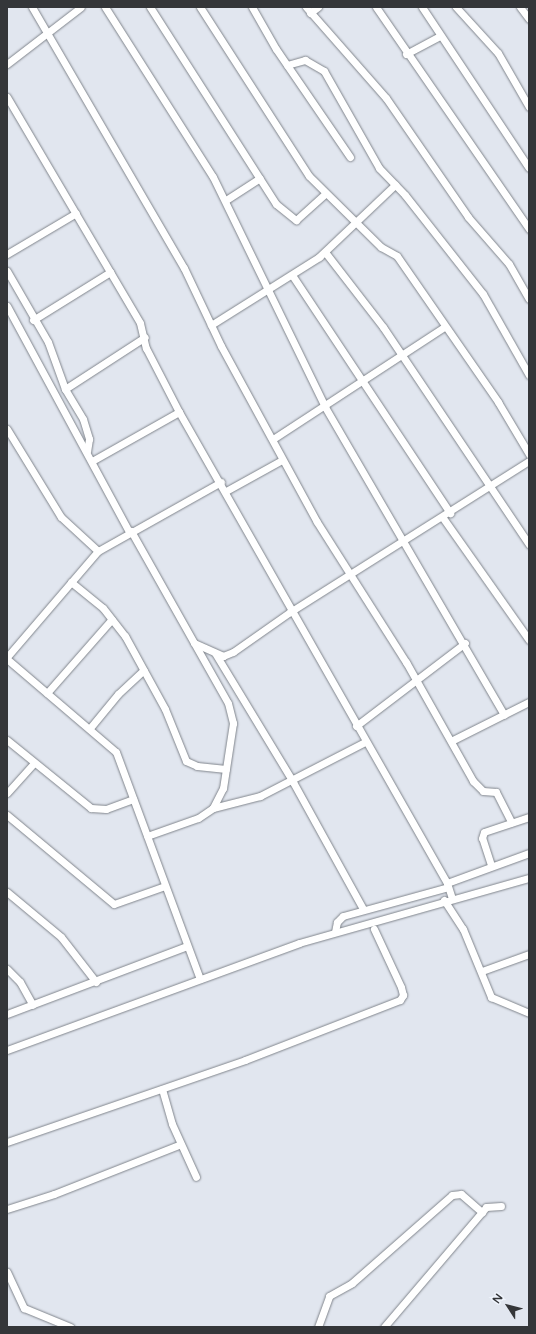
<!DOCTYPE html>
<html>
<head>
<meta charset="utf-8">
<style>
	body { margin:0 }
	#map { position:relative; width:536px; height:1334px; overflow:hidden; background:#e1e6ef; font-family:"Varela Round",sans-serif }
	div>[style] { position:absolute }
	.roads { filter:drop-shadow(0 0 1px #80858c) drop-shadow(0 0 1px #80858c) }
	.minor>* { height:7px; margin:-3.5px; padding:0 3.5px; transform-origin:3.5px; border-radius:3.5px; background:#fff }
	span { translate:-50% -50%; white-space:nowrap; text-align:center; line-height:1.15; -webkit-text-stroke:4px #eff4fc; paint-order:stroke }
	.frame { position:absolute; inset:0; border:8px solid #343639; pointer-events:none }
	.north { position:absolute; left:488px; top:1286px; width:40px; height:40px; -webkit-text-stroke:3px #eff4fc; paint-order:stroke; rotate:306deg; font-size:11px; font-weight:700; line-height:16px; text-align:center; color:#343639 }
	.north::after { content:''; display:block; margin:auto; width:14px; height:18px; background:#343639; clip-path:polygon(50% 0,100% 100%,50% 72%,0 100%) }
</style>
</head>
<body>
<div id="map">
	<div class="roads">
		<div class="minor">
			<div style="left:32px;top:7px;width:302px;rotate:59.8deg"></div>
			<div style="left:184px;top:268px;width:86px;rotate:64.6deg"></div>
			<div style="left:221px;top:346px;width:200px;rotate:61.4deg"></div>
			<div style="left:317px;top:522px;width:166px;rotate:57.6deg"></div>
			<div style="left:406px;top:662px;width:137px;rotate:60.6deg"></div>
			<div style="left:473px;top:781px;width:14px;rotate:45deg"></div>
			<div style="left:483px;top:791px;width:13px;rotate:4deg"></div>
			<div style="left:496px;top:792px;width:34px;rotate:63deg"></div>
			<div style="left:105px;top:7px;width:201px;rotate:57.6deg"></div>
			<div style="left:213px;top:177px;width:256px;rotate:64deg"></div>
			<div style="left:325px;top:407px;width:356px;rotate:59.8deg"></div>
			<div style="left:150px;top:7px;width:234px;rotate:57.4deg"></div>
			<div style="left:276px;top:204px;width:26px;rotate:39deg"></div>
			<div style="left:296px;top:220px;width:39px;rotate:-42deg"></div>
			<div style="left:200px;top:7px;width:201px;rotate:57.2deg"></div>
			<div style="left:309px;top:176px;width:101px;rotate:44.6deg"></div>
			<div style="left:381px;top:247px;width:18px;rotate:29deg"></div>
			<div style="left:397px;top:256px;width:178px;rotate:55.3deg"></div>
			<div style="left:498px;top:402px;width:61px;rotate:59.2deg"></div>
			<div style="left:252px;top:7px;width:48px;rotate:60.3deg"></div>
			<div style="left:276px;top:49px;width:131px;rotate:55.6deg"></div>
			<div style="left:306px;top:7px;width:121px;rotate:48.7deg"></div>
			<div style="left:386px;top:98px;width:145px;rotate:55.4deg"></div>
			<div style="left:468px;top:217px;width:62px;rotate:48.9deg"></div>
			<div style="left:509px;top:264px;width:40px;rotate:60.3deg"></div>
			<div style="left:376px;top:7px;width:270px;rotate:55.4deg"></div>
			<div style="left:422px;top:7px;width:193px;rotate:56.4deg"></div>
			<div style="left:456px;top:7px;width:62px;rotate:47.6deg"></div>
			<div style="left:498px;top:53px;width:62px;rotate:60.1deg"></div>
			<div style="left:520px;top:7px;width:15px;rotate:53deg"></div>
			<div style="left:310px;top:13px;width:10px;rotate:-37deg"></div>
			<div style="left:406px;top:54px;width:38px;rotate:-28deg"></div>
			<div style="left:7px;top:64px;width:93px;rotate:-37.6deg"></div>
			<div style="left:287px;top:65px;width:19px;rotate:-16deg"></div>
			<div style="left:305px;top:60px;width:22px;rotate:30deg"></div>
			<div style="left:324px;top:71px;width:112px;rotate:60.4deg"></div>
			<div style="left:379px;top:168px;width:37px;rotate:46deg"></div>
			<div style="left:405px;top:195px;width:126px;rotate:51.8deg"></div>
			<div style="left:483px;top:294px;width:93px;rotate:60.4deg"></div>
			<div style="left:7px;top:97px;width:262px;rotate:59.5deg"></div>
			<div style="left:140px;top:323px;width:26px;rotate:77deg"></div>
			<div style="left:146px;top:348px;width:72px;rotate:62.7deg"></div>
			<div style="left:179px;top:412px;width:542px;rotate:60.36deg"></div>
			<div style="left:447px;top:883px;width:16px;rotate:72deg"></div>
			<div style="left:226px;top:200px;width:40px;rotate:-32.9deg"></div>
			<div style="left:325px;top:252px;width:95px;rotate:52.3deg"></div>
			<div style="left:383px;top:327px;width:262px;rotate:56.1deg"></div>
			<div style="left:7px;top:254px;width:80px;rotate:-30.7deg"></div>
			<div style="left:7px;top:271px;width:82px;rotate:60deg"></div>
			<div style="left:48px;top:342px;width:50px;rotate:70.1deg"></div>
			<div style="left:65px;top:389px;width:35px;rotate:59deg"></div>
			<div style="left:83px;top:419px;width:21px;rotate:73deg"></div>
			<div style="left:89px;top:439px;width:12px;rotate:99deg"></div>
			<div style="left:292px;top:275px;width:286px;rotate:56.4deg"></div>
			<div style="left:7px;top:306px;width:257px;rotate:61.6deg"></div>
			<div style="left:33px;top:320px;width:91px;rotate:-31.9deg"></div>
			<div style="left:211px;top:325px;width:128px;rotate:-32.2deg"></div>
			<div style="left:319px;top:257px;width:105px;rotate:-43.5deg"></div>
			<div style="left:65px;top:389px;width:95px;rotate:-33deg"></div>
			<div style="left:7px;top:429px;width:103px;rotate:58.5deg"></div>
			<div style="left:61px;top:517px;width:50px;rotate:42.6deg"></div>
			<div style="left:273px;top:439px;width:204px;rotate:-33.2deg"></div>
			<div style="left:92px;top:461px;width:100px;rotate:-29.4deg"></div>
			<div style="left:226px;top:491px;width:64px;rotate:-29deg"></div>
			<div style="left:443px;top:518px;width:149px;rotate:54.8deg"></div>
			<div style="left:131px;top:531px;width:197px;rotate:60.6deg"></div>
			<div style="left:228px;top:703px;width:21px;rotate:76deg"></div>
			<div style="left:233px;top:723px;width:66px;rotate:98.7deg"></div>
			<div style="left:223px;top:788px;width:22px;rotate:117deg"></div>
			<div style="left:213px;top:808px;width:18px;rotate:146deg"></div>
			<div style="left:198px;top:818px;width:54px;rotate:160.6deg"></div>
			<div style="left:71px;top:582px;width:41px;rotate:39.1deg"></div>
			<div style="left:103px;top:608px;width:36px;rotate:52deg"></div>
			<div style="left:125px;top:636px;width:83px;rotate:61.3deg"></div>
			<div style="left:165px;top:709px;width:56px;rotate:68deg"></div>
			<div style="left:186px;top:761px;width:12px;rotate:24deg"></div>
			<div style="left:197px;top:766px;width:29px;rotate:6deg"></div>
			<div style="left:194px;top:643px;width:32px;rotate:24deg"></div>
			<div style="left:223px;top:656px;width:11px;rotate:-22deg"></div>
			<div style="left:233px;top:652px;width:70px;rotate:-35.1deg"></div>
			<div style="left:290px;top:612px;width:283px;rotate:-32.3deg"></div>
			<div style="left:215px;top:653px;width:151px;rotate:58.8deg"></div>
			<div style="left:293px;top:782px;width:145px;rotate:61.1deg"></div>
			<div style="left:7px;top:657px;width:140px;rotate:-49.4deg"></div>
			<div style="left:98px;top:551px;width:141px;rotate:-29.3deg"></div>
			<div style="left:7px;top:659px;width:143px;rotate:40.5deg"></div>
			<div style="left:116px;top:752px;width:242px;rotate:69.7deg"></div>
			<div style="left:47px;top:693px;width:98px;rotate:-48.7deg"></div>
			<div style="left:356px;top:726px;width:137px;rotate:-37.3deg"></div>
			<div style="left:90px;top:728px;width:44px;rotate:-50.5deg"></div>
			<div style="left:118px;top:694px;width:35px;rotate:-43deg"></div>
			<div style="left:7px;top:740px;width:108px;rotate:39deg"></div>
			<div style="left:91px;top:808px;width:15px;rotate:4deg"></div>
			<div style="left:106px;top:809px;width:29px;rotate:-20deg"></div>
			<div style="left:453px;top:740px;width:85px;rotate:-26.6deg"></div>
			<div style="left:7px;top:793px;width:40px;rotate:-48deg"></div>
			<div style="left:213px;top:808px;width:49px;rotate:-14.3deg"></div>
			<div style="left:260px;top:796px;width:118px;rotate:-27.2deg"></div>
			<div style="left:7px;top:815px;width:139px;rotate:39.8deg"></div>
			<div style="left:114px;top:904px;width:54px;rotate:-19.4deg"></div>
			<div style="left:491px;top:865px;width:28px;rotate:-108deg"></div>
			<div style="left:482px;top:838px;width:6px;rotate:-72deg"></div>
			<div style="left:484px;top:832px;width:47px;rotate:-18.4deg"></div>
			<div style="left:447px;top:883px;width:87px;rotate:-20.1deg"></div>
			<div style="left:7px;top:892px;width:70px;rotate:39.8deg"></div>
			<div style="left:61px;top:937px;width:57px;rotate:52.1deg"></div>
			<div style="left:444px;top:900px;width:35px;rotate:57deg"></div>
			<div style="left:463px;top:929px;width:74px;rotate:67.6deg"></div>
			<div style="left:491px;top:997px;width:41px;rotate:22.8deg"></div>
			<div style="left:335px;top:932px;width:10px;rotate:-79deg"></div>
			<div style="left:337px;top:922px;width:8px;rotate:-45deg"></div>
			<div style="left:343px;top:916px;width:109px;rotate:-15.4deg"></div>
			<div style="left:7px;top:969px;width:18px;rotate:45deg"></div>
			<div style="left:20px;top:982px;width:26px;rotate:61deg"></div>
			<div style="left:482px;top:971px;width:50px;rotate:-19.9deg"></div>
			<div style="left:7px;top:1014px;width:192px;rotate:-20.7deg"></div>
			<div style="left:7px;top:1050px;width:311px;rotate:-20.1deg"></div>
			<div style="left:299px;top:943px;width:239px;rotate:-15.8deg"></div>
			<div style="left:162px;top:1089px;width:36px;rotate:74deg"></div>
			<div style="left:172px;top:1124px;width:58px;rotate:65.6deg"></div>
			<div style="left:7px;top:1142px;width:252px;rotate:-19deg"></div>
			<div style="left:245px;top:1060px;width:166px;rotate:-21.2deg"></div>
			<div style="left:400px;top:1000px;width:6px;rotate:-59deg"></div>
			<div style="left:403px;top:995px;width:8px;rotate:-104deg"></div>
			<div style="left:401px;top:987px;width:64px;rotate:-115deg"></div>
			<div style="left:7px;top:1209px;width:49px;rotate:-17.7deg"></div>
			<div style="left:54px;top:1194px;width:136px;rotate:-21.5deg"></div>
			<div style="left:7px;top:1272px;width:40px;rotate:65deg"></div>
			<div style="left:24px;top:1308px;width:50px;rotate:22.4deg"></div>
			<div style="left:318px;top:1327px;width:33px;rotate:-70deg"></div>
			<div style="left:329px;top:1296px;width:26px;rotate:-29deg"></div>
			<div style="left:352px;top:1283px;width:133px;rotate:-41.3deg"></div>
			<div style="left:452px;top:1195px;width:9px;rotate:-6deg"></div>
			<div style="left:461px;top:1194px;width:28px;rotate:41deg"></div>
			<div style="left:384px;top:1327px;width:157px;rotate:-49.6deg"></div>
			<div style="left:486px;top:1207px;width:15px;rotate:-4deg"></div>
		</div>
	</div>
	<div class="frame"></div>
	<div class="north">N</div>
</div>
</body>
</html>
